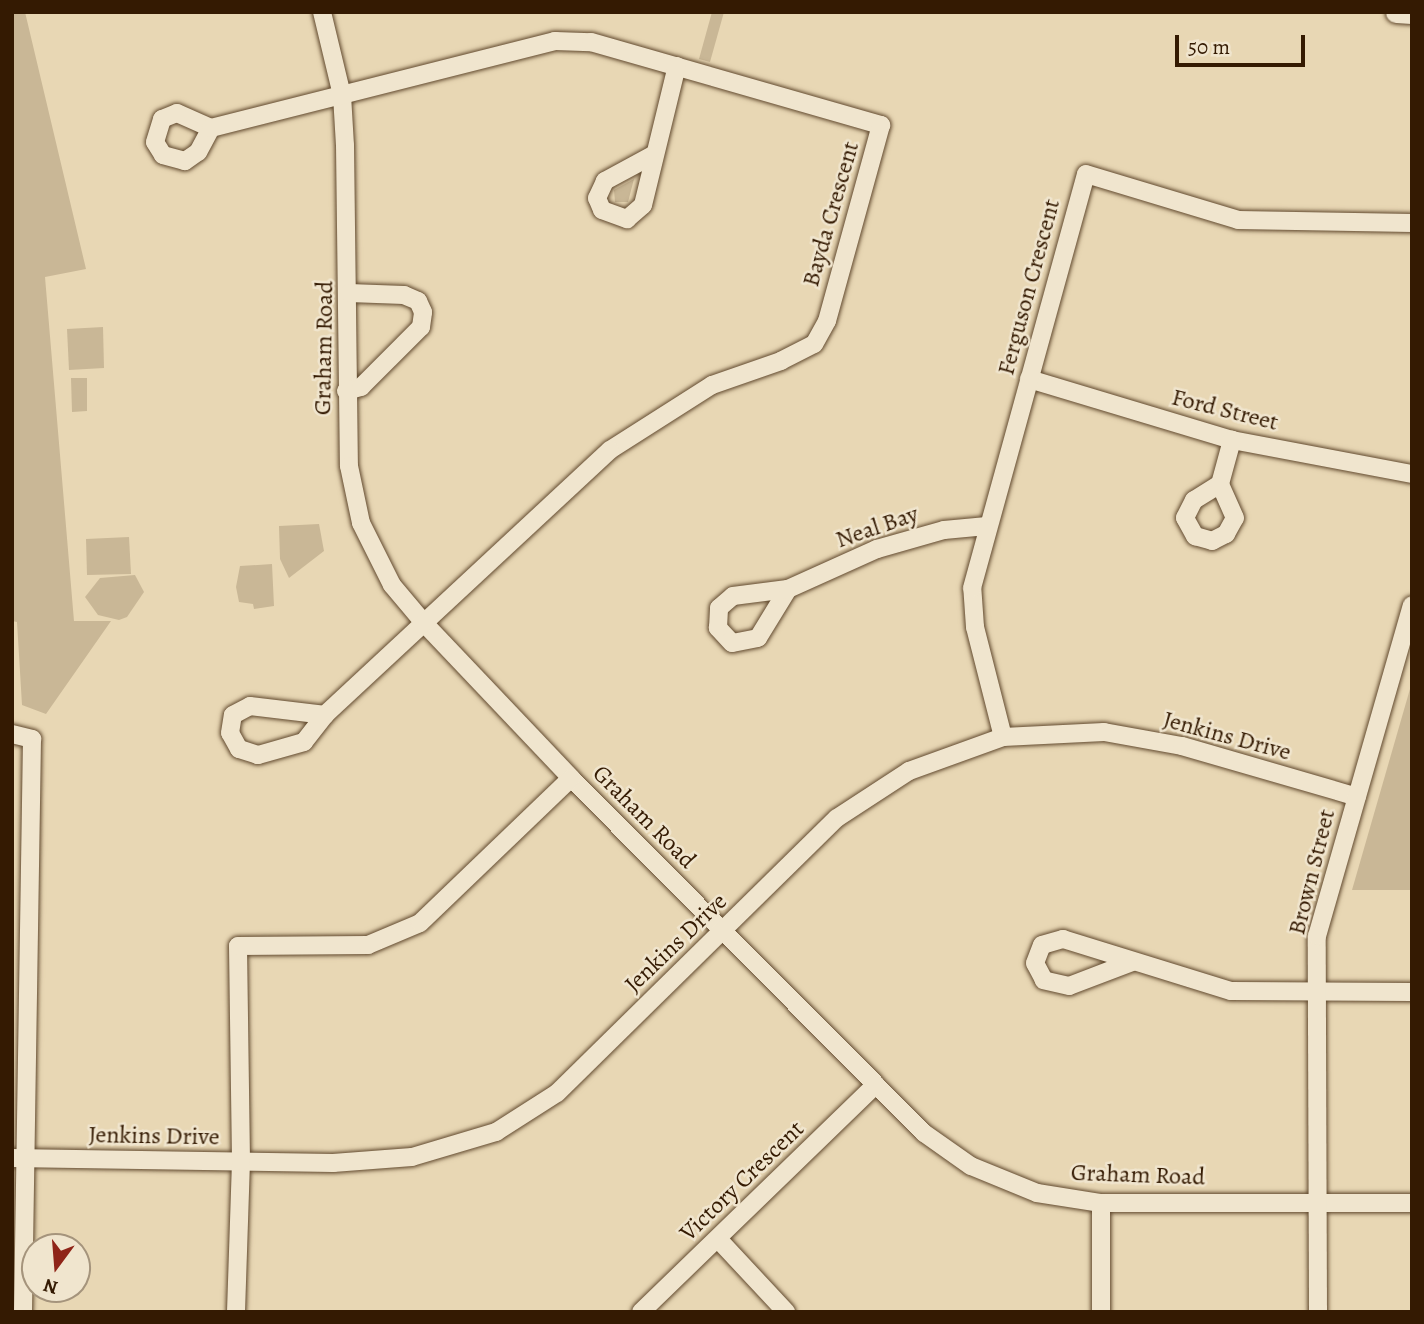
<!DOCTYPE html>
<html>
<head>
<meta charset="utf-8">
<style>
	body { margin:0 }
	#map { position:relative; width:1424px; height:1324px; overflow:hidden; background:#e8d7b4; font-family:Alegreya,serif }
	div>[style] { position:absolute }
	.green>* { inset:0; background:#c9b796 }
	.roads { filter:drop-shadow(0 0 2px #61492e) drop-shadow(0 0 2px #61492e) }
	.minor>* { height:18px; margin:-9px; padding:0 9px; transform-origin:9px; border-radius:9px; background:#f0e5ce }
	.tertiary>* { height:21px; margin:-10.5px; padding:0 10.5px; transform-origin:10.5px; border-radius:10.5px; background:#f0e5ce }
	span { translate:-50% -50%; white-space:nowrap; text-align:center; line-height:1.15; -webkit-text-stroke:5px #f0e5ce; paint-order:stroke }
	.street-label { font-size:24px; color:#341a02 }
	.frame { position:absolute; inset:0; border:14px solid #341a02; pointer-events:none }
	.north { position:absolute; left:21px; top:1233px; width:70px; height:70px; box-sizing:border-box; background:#f0e5ce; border:2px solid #a5947c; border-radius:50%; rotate:196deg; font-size:19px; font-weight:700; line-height:28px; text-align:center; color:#341a02 }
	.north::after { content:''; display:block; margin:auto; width:24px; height:32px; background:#8f2418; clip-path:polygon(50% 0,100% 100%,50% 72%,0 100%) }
	.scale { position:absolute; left:1175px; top:35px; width:130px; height:32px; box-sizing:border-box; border:4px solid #341a02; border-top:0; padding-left:9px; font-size:21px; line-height:24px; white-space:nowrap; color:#341a02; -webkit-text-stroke:5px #f0e5ce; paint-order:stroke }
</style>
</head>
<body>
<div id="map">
	<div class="green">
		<div style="clip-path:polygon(12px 12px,25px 12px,86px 269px,45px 277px,74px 621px,111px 621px,46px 714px,22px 705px,17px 622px,12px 621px)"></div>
		<div style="clip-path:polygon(712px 12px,724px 12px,710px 62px,699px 59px)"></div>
		<div style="clip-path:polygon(634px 179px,628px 202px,615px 202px,614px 190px)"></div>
		<div style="clip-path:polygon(103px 327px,104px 368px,69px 370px,67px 329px)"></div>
		<div style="clip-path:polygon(71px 378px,87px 378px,87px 411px,72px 412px)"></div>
		<div style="clip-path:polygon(319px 524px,324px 551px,289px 578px,280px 559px,279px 526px)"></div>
		<div style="clip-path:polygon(129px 537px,131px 574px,87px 575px,86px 539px)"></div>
		<div style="clip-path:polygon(272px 564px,274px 606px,254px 609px,253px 604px,239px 602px,236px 587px,240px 566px)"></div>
		<div style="clip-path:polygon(135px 575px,144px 592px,127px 617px,119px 620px,98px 615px,85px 597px,100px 578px)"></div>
		<div style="clip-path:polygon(1412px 682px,1412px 890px,1352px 890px)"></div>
	</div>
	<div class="roads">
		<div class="minor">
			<div style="left:322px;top:12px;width:85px;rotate:76.5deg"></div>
			<div style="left:342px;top:95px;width:50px;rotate:86.6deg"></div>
			<div style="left:345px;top:145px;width:321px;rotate:89.3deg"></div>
			<div style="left:349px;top:466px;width:58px;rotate:78.1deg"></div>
			<div style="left:361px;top:523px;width:69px;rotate:63.4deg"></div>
			<div style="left:392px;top:585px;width:50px;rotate:49.9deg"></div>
			<div style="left:424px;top:623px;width:214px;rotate:46.5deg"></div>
			<div style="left:571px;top:778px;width:501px;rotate:45.16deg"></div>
			<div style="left:924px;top:1133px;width:57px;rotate:35.1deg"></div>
			<div style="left:971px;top:1166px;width:71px;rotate:22.2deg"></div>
			<div style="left:1037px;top:1193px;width:65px;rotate:8.9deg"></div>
			<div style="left:1101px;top:1203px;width:311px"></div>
			<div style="left:177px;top:113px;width:37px;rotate:24deg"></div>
			<div style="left:211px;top:128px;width:27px;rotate:118deg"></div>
			<div style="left:198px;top:152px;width:16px;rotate:145deg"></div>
			<div style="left:185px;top:161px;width:23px;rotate:-165deg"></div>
			<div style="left:163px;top:155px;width:15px;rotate:-122deg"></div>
			<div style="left:155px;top:142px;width:24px;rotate:-73deg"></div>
			<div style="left:162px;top:119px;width:16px;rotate:-22deg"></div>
			<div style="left:211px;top:128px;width:355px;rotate:-14.2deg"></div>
			<div style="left:555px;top:41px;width:36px;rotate:2deg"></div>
			<div style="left:591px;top:42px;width:302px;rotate:16deg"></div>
			<div style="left:881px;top:125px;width:203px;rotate:105.4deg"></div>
			<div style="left:827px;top:321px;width:26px;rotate:119deg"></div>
			<div style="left:814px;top:344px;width:37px;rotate:153deg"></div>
			<div style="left:781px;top:361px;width:73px;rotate:160.8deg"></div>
			<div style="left:712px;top:385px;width:121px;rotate:147.5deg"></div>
			<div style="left:610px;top:450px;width:389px;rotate:137.1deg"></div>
			<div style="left:325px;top:715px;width:34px;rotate:128deg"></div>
			<div style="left:304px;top:742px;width:48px;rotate:164.2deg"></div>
			<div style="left:258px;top:755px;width:20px;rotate:-162deg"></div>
			<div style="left:239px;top:749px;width:18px;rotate:-119deg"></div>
			<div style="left:230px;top:733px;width:18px;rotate:-81deg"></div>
			<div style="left:233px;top:715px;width:19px;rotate:-28deg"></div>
			<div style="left:250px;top:706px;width:76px;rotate:6.8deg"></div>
			<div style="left:653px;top:155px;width:55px;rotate:151.6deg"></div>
			<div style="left:605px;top:181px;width:19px;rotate:115deg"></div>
			<div style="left:597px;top:198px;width:13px;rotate:67deg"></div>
			<div style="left:602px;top:210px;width:27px;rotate:20deg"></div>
			<div style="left:627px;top:219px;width:21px;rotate:-41deg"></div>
			<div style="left:643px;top:205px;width:143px;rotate:-76.3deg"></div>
			<div style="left:1029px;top:379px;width:212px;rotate:16.7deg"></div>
			<div style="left:1232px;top:440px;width:183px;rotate:10.7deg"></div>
			<div style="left:346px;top:391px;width:16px;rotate:-15deg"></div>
			<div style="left:361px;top:387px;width:85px;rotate:-45deg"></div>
			<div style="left:421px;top:327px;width:15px;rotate:-82deg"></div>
			<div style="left:423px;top:312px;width:12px;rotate:-114deg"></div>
			<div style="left:418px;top:301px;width:15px;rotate:-157deg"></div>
			<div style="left:404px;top:295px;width:55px;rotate:-177.9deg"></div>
			<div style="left:1220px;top:484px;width:31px;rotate:148deg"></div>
			<div style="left:1194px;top:500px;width:20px;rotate:117deg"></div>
			<div style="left:1185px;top:518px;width:21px;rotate:61deg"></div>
			<div style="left:1195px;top:536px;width:18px;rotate:16deg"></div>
			<div style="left:1212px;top:541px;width:16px;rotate:-27deg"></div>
			<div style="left:1226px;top:534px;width:18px;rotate:-61deg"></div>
			<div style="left:1235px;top:518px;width:37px;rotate:-114deg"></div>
			<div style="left:1220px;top:484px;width:46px;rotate:-74.7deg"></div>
			<div style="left:788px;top:589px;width:57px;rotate:121.5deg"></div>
			<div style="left:758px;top:638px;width:26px;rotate:169deg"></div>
			<div style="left:732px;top:643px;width:21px;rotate:-133deg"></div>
			<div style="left:718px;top:628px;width:20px;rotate:-87deg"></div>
			<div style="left:719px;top:608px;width:18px;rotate:-41deg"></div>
			<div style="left:733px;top:596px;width:55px;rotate:-7.3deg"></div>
			<div style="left:788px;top:589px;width:98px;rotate:-24.2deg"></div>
			<div style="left:877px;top:549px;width:70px;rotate:-15.8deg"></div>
			<div style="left:944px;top:530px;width:43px;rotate:-5.3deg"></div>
			<div style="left:12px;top:734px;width:21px;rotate:14deg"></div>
			<div style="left:32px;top:739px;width:573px;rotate:90.9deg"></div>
			<div style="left:1003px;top:737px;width:114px;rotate:-104.3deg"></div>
			<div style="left:975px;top:627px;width:39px;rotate:-94deg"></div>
			<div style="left:972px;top:588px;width:429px;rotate:-74.6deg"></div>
			<div style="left:1086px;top:174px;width:159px;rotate:16.8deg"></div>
			<div style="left:1238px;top:220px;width:174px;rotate:1deg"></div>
			<div style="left:1132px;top:962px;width:67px;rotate:159.1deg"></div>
			<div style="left:1069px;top:986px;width:26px;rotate:-167deg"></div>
			<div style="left:1044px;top:980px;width:19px;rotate:-118deg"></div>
			<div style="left:1035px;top:963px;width:19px;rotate:-69deg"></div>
			<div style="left:1042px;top:945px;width:22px;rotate:-16deg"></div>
			<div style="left:1063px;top:939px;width:176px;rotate:17.2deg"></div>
			<div style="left:1231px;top:991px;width:181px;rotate:0.3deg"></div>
			<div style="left:12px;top:1158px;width:321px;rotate:0.9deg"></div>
			<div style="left:333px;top:1163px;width:79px;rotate:-4.3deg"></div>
			<div style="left:412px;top:1157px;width:88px;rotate:-16.6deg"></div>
			<div style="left:496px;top:1132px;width:72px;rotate:-32.6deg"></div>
			<div style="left:557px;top:1093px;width:392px;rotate:-44.5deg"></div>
			<div style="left:837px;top:818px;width:86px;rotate:-33.1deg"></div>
			<div style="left:909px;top:771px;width:100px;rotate:-19.9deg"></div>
			<div style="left:1003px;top:737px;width:101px;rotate:-2.8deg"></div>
			<div style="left:1104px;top:732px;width:79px;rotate:10.2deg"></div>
			<div style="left:1182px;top:746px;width:182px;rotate:16.2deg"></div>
			<div style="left:718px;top:1239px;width:100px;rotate:47deg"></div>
			<div style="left:236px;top:1312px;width:151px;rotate:-88.1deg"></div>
			<div style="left:241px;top:1161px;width:215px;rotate:-90.8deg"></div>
			<div style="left:238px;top:946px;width:130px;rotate:-0.4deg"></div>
			<div style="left:368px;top:945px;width:56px;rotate:-22.9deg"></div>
			<div style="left:420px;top:923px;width:209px;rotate:-43.8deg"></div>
			<div style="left:641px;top:1312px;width:327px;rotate:-44.1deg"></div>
			<div style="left:1101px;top:1312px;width:109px;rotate:-90deg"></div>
			<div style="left:1318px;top:1312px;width:376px;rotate:-90.2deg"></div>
			<div style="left:1317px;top:936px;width:344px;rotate:-74deg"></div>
		</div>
		<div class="tertiary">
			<div style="left:1396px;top:12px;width:16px;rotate:4deg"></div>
		</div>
	</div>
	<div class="street-label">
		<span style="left:831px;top:214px;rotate:-74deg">Bayda Crescent</span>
		<span style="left:1029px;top:287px;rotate:-75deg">Ferguson Crescent</span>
		<span style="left:324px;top:348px;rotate:-89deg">Graham Road</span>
		<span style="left:1225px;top:410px;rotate:14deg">Ford Street</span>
		<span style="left:877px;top:527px;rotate:-19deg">Neal Bay</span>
		<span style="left:1227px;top:736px;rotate:15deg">Jenkins Drive</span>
		<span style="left:644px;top:817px;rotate:45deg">Graham Road</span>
		<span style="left:1312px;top:872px;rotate:-76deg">Brown Street</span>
		<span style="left:676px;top:943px;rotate:-44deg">Jenkins Drive</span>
		<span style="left:154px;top:1136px;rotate:1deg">Jenkins Drive</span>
		<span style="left:1138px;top:1175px;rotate:2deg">Graham Road</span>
		<span style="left:742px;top:1181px;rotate:-44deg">Victory Crescent</span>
	</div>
	<div class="frame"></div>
	<div class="north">N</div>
	<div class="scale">50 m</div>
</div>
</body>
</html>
